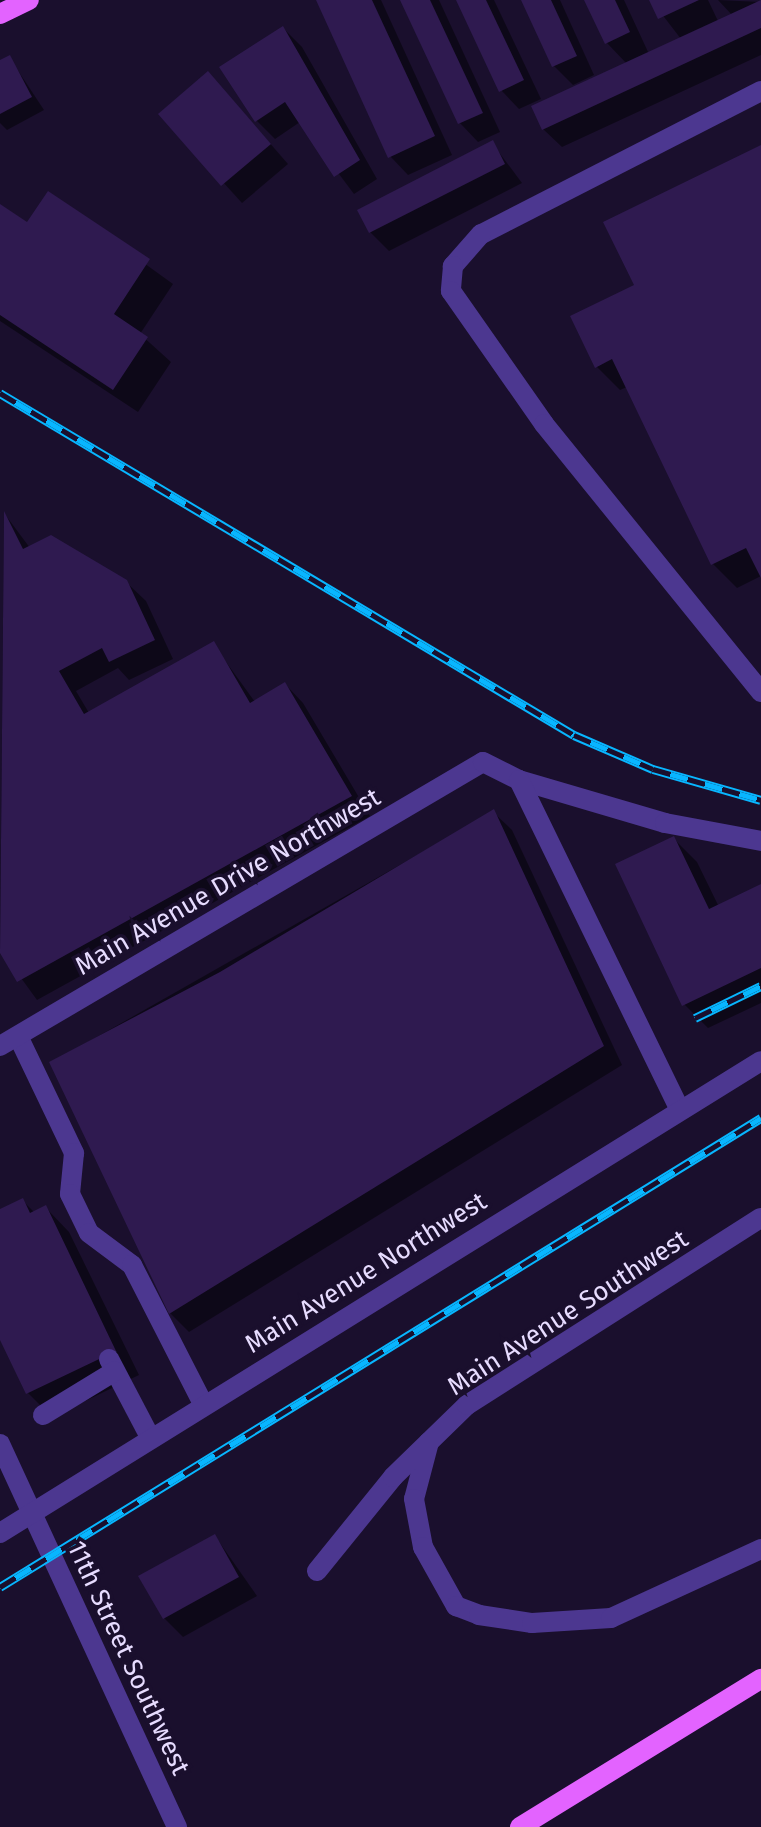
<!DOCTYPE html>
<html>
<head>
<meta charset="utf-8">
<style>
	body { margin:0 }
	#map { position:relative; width:761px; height:1827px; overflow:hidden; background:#1a0f2d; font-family:"Fira Sans",sans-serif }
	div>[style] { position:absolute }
	.shadow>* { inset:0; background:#0007 }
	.building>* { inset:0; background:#2f1a50 }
	.minor>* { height:20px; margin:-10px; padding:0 10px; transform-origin:10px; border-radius:10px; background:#4c3790 }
	.major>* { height:20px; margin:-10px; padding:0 10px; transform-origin:10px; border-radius:10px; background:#e363ff }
	.rail>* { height:9px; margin-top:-4.5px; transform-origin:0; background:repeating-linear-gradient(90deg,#1a0f2d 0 18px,#08b6ff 0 36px); box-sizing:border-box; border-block:2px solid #08b6ff }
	span { translate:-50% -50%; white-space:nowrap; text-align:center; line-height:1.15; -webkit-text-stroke:7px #1a0f2d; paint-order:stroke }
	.street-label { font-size:26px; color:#e7dcff }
</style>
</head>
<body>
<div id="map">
	<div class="shadow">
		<div style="clip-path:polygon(318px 0,381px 0,452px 155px,408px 175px,390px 156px)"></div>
		<div style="clip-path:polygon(402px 0,439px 0,500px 132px,478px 142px,460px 123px)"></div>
		<div style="clip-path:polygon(458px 0,494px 0,541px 99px,519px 109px,501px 90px)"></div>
		<div style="clip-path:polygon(523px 0,560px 0,594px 75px,573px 85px,554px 66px)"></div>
		<div style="clip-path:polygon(587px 0,624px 0,649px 54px,681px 39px,651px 0,708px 0,718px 21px,732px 15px,718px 0,761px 2px,761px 55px,562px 147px,543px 129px,627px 64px,607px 43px)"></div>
		<div style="clip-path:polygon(283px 28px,302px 47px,377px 179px,354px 194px,300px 122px,275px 139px,256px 120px)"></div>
		<div style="clip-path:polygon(9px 57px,44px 110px,7px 130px,0 123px,0 62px)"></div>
		<div style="clip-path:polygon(226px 93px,288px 164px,242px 203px,161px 114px)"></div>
		<div style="clip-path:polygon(492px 143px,522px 183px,389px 251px,370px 232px)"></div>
		<div style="clip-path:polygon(761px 147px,761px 576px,737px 588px,713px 564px,627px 387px,620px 390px,596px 366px,636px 286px)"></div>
		<div style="clip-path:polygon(48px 194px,173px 284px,140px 334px,171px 362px,138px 412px,0 321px,0 206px,27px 225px)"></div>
		<div style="clip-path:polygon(4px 513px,30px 548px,126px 582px,146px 601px,173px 659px,129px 680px,118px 668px,76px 691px,89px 713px,213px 644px,255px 702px,285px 684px,303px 703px,370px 816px,37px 1000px,0 949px)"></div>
		<div style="clip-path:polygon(493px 812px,512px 830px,622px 1065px,189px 1332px,170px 1313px,51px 1063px)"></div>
		<div style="clip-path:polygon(673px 838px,697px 862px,719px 907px,761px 887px,761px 1003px,708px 1028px,684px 1004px)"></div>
		<div style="clip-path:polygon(23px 1201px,35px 1213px,46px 1208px,69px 1232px,139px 1375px,52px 1417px,28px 1393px,0 1336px,0 1211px)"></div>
		<div style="clip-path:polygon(215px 1536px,257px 1596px,183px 1637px,164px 1618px)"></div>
	</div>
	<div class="building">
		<div style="clip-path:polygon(316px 0,372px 0,435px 136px,388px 158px)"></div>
		<div style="clip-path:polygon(400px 0,430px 0,483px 113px,458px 124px)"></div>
		<div style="clip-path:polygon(456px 0,486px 0,524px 80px,499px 92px)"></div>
		<div style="clip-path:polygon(521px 0,551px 0,577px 56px,552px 67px)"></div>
		<div style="clip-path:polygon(584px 0,615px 0,630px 32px,605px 44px)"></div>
		<div style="clip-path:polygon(649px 0,699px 0,658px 19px)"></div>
		<div style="clip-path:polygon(761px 0,761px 28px,542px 130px,531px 106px)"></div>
		<div style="clip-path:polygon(283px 26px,360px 160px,334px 177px,285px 102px,255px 122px,219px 67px)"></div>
		<div style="clip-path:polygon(10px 55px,32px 97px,0 114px,0 60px)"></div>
		<div style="clip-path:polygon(208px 71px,271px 144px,221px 186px,158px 114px)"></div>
		<div style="clip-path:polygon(493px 140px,505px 164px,369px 233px,357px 210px)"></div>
		<div style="clip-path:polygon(761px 145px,761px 578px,746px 548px,711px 565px,612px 359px,595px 368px,570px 316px,634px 285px,603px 222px)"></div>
		<div style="clip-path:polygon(48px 191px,150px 259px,114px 314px,148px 337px,113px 390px,0 315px,0 204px,27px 222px)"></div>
		<div style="clip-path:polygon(4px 511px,23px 549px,51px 535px,127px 580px,155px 640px,109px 662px,102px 648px,59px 671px,84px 714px,214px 641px,250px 703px,285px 682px,352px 796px,17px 982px,0 953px)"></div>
		<div style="clip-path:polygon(494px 809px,604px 1046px,169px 1314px,49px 1062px,220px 972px)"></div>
		<div style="clip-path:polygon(674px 836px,709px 909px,761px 884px,761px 968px,682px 1006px,615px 864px)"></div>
		<div style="clip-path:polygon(23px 1198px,30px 1213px,46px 1205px,116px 1351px,26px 1394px,0 1340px,0 1209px)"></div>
		<div style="clip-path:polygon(215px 1534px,239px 1577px,163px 1619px,138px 1576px)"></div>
	</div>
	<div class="minor">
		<div style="left:761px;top:91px;width:314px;rotate:152.9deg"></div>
		<div style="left:481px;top:234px;width:43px;rotate:131.2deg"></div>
		<div style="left:453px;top:266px;width:25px;rotate:95deg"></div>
		<div style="left:451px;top:291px;width:162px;rotate:55deg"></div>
		<div style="left:544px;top:424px;width:345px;rotate:51deg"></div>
		<div style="left:519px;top:780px;width:152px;rotate:16.4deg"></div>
		<div style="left:665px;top:823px;width:98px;rotate:10.6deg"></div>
		<div style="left:18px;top:1036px;width:130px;rotate:64.4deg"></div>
		<div style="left:74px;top:1153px;width:41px;rotate:95.6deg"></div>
		<div style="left:70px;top:1194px;width:43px;rotate:64deg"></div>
		<div style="left:89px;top:1233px;width:54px;rotate:36.7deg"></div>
		<div style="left:132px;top:1265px;width:156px;rotate:62.9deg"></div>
		<div style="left:0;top:1046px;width:560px;rotate:-30.46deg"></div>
		<div style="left:483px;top:762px;width:40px;rotate:26.6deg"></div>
		<div style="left:519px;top:780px;width:367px;rotate:64deg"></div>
		<div style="left:109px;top:1359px;width:88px;rotate:62.3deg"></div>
		<div style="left:43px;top:1415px;width:84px;rotate:-31.4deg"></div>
		<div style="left:429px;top:1442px;width:59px;rotate:104.7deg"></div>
		<div style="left:414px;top:1499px;width:49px;rotate:79.4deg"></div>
		<div style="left:423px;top:1547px;width:68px;rotate:60.8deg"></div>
		<div style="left:456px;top:1606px;width:25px;rotate:21deg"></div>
		<div style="left:479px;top:1615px;width:54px;rotate:8.6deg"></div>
		<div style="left:532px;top:1623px;width:79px;rotate:-3.6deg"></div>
		<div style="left:611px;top:1618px;width:165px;rotate:-24.7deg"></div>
		<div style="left:0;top:1444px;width:422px;rotate:65.2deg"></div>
		<div style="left:0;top:1533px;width:895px;rotate:-31.81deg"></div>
		<div style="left:317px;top:1571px;width:121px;rotate:-51deg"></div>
		<div style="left:393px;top:1477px;width:103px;rotate:-44.2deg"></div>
		<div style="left:467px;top:1405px;width:348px;rotate:-32.5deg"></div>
	</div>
	<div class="major">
		<div style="left:0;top:14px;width:32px;rotate:-26deg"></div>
		<div style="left:520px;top:1827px;width:283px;rotate:-31.6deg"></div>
	</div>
	<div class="rail">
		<div style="left:0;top:393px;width:668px;rotate:30.79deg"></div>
		<div style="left:574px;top:735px;width:86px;rotate:23.3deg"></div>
		<div style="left:653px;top:769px;width:112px;rotate:16deg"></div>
		<div style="left:695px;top:1018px;width:73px;rotate:-25.9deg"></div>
		<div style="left:0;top:1587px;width:894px;rotate:-31.65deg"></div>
	</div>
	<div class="street-label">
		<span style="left:228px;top:882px;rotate:-30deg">Main Avenue Drive Northwest</span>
		<span style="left:366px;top:1273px;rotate:-32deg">Main Avenue Northwest</span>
		<span style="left:568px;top:1313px;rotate:-33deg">Main Avenue Southwest</span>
		<span style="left:128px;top:1658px;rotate:65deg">11th Street Southwest</span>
	</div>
</div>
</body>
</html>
